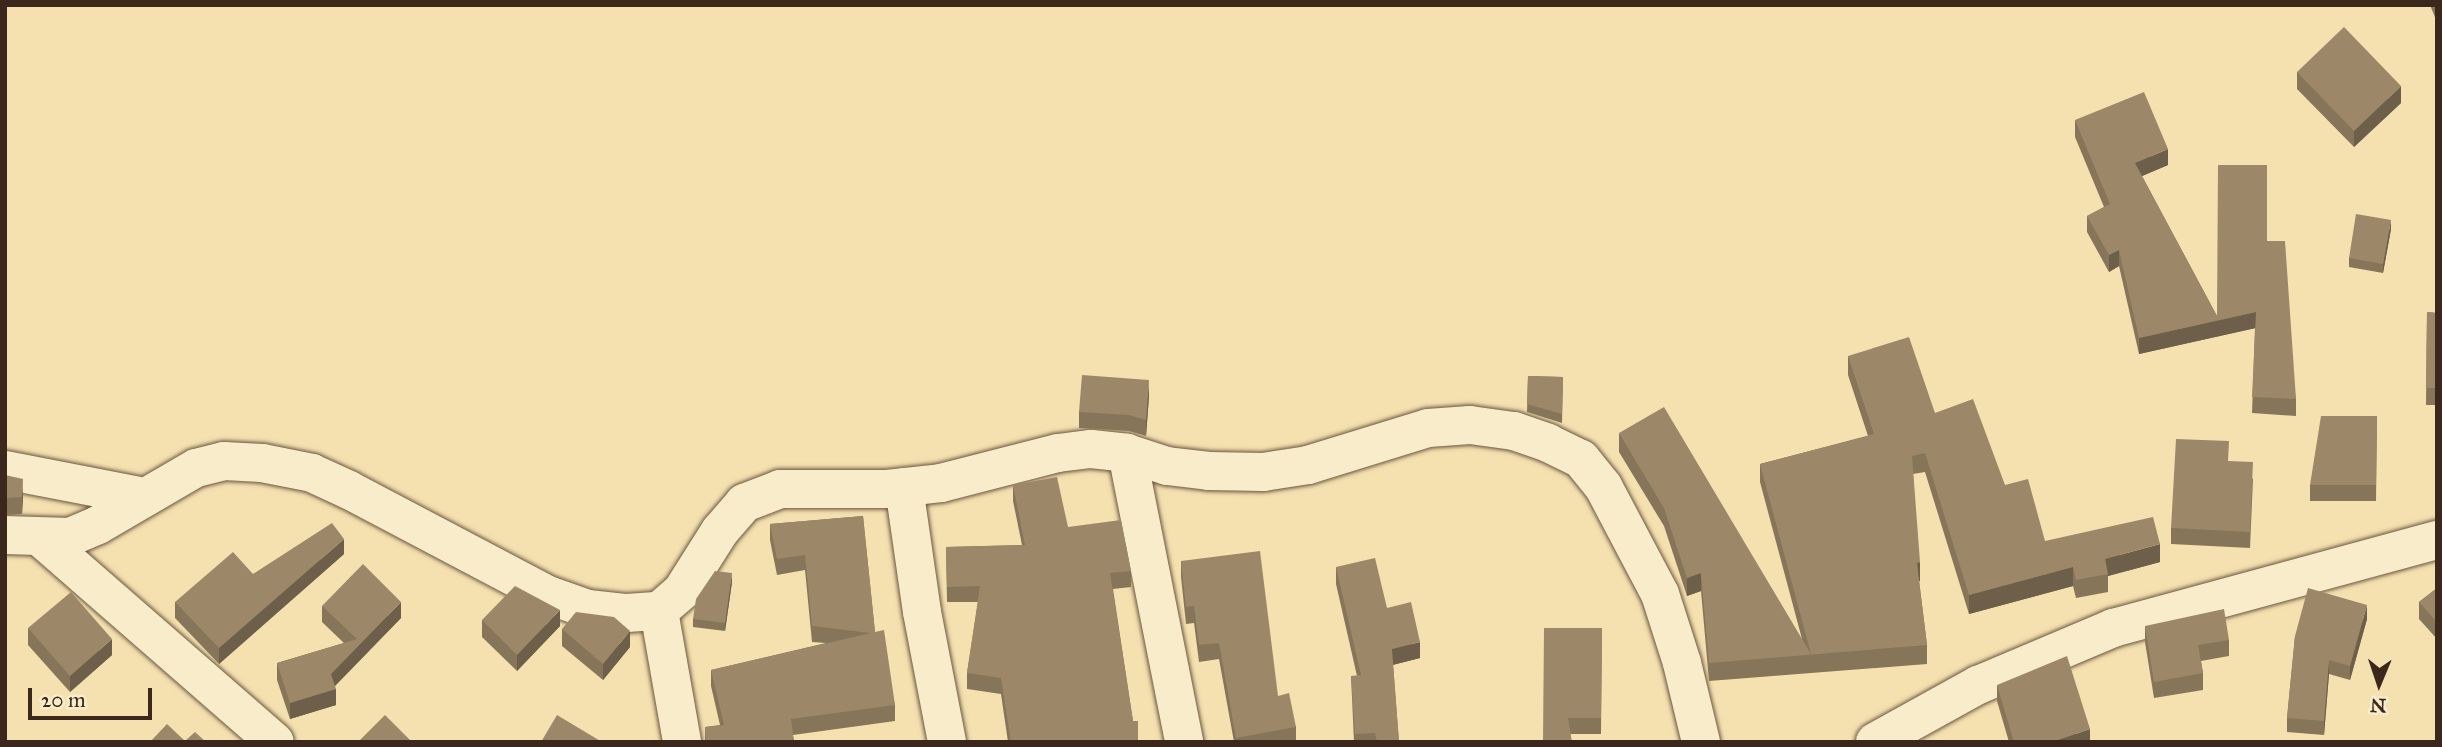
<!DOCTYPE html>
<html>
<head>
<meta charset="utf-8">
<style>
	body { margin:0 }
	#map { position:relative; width:2442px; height:747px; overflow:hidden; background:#f5e1af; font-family:"IM FELL Great Primer",serif }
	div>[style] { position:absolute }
	.roads { filter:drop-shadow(0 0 2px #6a5640) drop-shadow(0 0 2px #6a5640) }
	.street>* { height:38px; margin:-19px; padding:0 19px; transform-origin:19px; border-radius:19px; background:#f8eccb }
	.secondary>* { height:38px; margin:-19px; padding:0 19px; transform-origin:19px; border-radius:19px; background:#f8eccb }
	.wall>* { inset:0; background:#867559 }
	.shaded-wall>* { inset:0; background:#6d5f49 }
	.building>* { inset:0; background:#9c8868 }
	span { translate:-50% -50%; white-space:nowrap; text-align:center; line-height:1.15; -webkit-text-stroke:5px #f8eccb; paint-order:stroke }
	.frame { position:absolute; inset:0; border:7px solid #3b271b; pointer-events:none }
	.north { position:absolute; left:2344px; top:649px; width:70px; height:70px; -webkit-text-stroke:5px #f8eccb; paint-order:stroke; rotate:182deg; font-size:19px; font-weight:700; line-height:28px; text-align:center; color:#3b271b }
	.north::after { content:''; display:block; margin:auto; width:24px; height:32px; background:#3b271b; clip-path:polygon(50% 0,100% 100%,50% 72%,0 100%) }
	.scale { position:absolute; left:28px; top:688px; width:124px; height:32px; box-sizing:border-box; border:4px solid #3b271b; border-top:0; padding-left:9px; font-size:21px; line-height:24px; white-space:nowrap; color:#3b271b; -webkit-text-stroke:5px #f8eccb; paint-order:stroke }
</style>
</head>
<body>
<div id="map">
	<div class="roads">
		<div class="street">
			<div style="left:1127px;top:453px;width:295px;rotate:78.8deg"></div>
			<div style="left:5px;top:470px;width:143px;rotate:10.9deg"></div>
			<div style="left:904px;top:487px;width:126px;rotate:81.8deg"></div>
			<div style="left:922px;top:612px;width:132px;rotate:79.1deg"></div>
			<div style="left:5px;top:535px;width:65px;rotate:1.8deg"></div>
			<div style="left:70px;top:537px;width:30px;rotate:-23deg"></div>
			<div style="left:98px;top:525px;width:113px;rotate:-30.2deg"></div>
			<div style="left:196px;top:468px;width:29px;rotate:-14deg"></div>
			<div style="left:224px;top:461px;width:38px;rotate:3deg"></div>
			<div style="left:262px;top:463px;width:51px;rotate:11.3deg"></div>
			<div style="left:312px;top:473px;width:41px;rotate:24.7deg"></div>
			<div style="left:349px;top:490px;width:225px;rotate:27.8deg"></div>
			<div style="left:548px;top:595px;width:42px;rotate:19.3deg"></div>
			<div style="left:588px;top:609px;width:39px;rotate:6deg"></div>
			<div style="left:627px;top:613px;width:32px;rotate:-4deg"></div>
			<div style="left:659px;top:611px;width:30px;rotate:-41deg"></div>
			<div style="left:682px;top:591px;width:71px;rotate:-57.7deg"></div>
			<div style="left:720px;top:531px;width:37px;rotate:-49deg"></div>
			<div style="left:744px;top:503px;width:39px;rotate:-21deg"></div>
			<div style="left:780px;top:489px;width:107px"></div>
			<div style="left:887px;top:489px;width:54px;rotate:-6.3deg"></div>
			<div style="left:941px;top:483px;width:121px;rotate:-14.4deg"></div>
			<div style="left:1058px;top:453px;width:33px;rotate:-7deg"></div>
			<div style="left:1091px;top:449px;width:36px;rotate:6deg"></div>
			<div style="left:1127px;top:453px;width:42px;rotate:18deg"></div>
			<div style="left:1167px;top:466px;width:42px;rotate:6.8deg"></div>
			<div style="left:1209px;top:471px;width:54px;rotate:1.1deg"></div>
			<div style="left:1263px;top:472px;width:46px;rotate:-8.8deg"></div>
			<div style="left:1308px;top:465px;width:126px;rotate:-17.1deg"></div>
			<div style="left:1428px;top:428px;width:42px;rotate:-4.1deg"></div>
			<div style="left:1470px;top:425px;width:44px;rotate:7.8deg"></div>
			<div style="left:1514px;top:431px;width:36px;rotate:19deg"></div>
			<div style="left:1548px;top:443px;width:37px;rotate:26deg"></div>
			<div style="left:1581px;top:459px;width:35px;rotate:51deg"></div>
			<div style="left:1603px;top:486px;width:122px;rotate:62.2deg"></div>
			<div style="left:1660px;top:594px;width:72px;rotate:72.3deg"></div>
			<div style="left:1682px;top:663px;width:81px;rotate:76.5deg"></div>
			<div style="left:41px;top:538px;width:310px;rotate:41.1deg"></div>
			<div style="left:659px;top:611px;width:133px;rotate:80deg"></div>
		</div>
		<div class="secondary">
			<div style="left:1875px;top:742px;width:118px;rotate:-29deg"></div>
			<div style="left:1978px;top:685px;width:147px;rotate:-22.9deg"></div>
			<div style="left:2113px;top:628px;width:336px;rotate:-15.2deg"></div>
		</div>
	</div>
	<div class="wall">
		<div style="clip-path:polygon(2430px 5px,2437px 5px,2437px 22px)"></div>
		<div style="clip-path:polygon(2297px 72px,2401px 103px,2354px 147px,2297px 89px)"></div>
		<div style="clip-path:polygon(2075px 120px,2168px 165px,2142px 176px,2217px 316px,2267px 241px,2296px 399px,2296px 416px,2252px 413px,2255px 328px,2139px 354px,2119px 266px,2109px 272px,2087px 232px,2087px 216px,2104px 207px,2075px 137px)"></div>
		<div style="clip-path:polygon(2391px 229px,2383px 273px,2349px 267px,2349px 258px)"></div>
		<div style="clip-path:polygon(2427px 312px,2437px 313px,2437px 405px,2426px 405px)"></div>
		<div style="clip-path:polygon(1848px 356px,1935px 413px,2005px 485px,2045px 541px,2160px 562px,2108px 576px,2108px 592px,2076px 598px,2073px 586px,1969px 614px,1925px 472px,1913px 474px,1920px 581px,1919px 581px,1927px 645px,1927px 664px,1709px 681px,1701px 591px,1687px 596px,1664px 526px,1619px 452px,1619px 433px,1802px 639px,1760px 482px,1760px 464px,1868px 436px,1848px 375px)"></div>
		<div style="clip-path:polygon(1528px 376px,1563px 377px,1562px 423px,1527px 412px)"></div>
		<div style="clip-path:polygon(1149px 396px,1146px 436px,1129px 431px,1079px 428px,1079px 412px)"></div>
		<div style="clip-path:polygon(2377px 416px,2376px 501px,2310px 501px,2310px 485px)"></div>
		<div style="clip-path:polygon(2229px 461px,2253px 479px,2250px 548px,2171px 544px,2171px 528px)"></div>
		<div style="clip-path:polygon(5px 475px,23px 496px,22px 514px,5px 515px)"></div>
		<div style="clip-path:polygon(1013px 485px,1068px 527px,1131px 571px,1131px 587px,1113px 589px,1133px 721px,1138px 742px,1008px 742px,1001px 694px,967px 689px,967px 673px,978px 602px,947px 602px,946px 547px,1022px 545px,1013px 501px)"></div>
		<div style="clip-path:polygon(863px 516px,875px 632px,895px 705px,895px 721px,793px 735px,794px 742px,705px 742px,705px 727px,720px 725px,711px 686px,711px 670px,826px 643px,812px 642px,805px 570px,777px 575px,770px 540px,770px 524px)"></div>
		<div style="clip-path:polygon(344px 554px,219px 664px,175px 618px,175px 602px,253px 574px)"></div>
		<div style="clip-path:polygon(1181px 561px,1278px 696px,1296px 727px,1296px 742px,1234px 742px,1219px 659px,1199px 662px,1194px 623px,1186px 624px,1181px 577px)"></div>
		<div style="clip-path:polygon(1336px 567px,1387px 608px,1420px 658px,1393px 665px,1399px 742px,1354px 742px,1351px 676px,1357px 676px,1336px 584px)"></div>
		<div style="clip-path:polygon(732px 582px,725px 631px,693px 627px,693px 619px)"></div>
		<div style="clip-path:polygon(2437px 588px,2437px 639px,2419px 619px,2419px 602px)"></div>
		<div style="clip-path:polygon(322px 606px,401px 618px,335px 686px,336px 705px,290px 719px,277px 680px,277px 663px,344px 643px,322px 622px)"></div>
		<div style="clip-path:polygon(2367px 619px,2350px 680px,2329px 674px,2324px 735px,2287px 732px,2287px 718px,2295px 636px)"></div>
		<div style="clip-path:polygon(482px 620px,560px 626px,517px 671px,482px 637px)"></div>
		<div style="clip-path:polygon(2145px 626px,2229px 640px,2229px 656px,2201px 661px,2203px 673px,2203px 690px,2154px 698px,2145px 642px)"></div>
		<div style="clip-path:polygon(28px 628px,112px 655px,70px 692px,28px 645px)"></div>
		<div style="clip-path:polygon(1602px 628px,1601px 734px,1571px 734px,1543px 742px)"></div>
		<div style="clip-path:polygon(562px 629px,630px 647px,603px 680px,562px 646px)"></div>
		<div style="clip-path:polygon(1997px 685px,2090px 742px,2009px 742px,1997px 701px)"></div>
	</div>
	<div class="shaded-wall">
		<div style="clip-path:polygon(2401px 86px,2401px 103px,2354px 147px,2354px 131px)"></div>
		<div style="clip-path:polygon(2168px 149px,2168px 165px,2135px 179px,2135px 163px)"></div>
		<div style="clip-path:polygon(2391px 220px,2391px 229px,2383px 273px,2383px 264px)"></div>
		<div style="clip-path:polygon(2119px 250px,2119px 266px,2109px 272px,2109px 255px)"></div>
		<div style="clip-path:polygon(2256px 312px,2256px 328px,2139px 354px,2139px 338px)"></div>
		<div style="clip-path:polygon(1149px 380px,1149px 396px,1146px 436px,1146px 420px)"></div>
		<div style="clip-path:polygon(23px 479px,23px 496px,22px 514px,22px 497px)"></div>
		<div style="clip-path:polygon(344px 539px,344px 554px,219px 664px,219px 648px)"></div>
		<div style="clip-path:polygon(2160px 544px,2160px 562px,2108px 576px,2105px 559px)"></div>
		<div style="clip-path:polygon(1920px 562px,1920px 581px,1917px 582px,1917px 563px)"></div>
		<div style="clip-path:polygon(2073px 567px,2073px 586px,1969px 614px,1969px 595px)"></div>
		<div style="clip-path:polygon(732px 573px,732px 582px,725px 631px,725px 623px)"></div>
		<div style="clip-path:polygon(1701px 573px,1701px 591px,1687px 596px,1687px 578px)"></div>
		<div style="clip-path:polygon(401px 602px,401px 618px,331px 690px,331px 674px)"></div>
		<div style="clip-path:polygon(2367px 605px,2367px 619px,2350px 680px,2350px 666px)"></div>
		<div style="clip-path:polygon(560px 610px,560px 626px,517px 671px,517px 655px)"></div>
		<div style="clip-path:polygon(630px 631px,630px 647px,603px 680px,603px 664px)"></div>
		<div style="clip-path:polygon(112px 639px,112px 655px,70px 692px,70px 676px)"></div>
		<div style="clip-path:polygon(1420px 642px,1420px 658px,1392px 665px,1392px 649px)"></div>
		<div style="clip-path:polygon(2329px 660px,2329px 674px,2324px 735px,2324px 721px)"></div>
		<div style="clip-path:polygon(336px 689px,336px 705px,290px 719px,290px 703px)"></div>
		<div style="clip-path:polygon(2090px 729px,2090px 742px,2052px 742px)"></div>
	</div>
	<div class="building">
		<div style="clip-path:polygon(2344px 27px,2401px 86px,2354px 131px,2297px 72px)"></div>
		<div style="clip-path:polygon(2144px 92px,2168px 149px,2135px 163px,2217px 316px,2218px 165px,2267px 165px,2267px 241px,2285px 241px,2296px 399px,2252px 397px,2256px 312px,2139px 338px,2119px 250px,2109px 255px,2087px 216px,2110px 204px,2075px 120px)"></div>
		<div style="clip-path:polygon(2356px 214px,2391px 220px,2383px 264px,2349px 258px)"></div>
		<div style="clip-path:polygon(2427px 312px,2437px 313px,2437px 388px,2426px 388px)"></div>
		<div style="clip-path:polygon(1909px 337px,1935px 413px,1973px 399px,2005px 485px,2028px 479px,2045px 541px,2153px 517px,2160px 544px,2105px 559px,2108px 574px,2076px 580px,2073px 567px,1969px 595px,1925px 453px,1912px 456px,1920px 562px,1917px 563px,1927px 645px,1709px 663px,1701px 573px,1687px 578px,1664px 508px,1619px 433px,1664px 407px,1811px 654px,1760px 464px,1874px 434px,1848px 356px)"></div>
		<div style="clip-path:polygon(1082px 375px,1149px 380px,1146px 420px,1129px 415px,1079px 412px)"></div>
		<div style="clip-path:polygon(1528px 376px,1563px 377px,1562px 414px,1527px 404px)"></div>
		<div style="clip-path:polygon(2321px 416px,2377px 416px,2376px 485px,2310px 485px)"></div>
		<div style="clip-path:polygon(2176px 439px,2229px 441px,2228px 461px,2253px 462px,2250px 532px,2171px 528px)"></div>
		<div style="clip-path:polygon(5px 475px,23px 479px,22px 497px,5px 498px)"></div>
		<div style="clip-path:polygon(1057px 477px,1068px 527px,1121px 520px,1131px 571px,1110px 573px,1133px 721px,1138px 721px,1138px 742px,1011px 742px,1001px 678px,967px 673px,980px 586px,947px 587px,946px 547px,1025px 545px,1013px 485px)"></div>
		<div style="clip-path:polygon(863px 516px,875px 632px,884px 630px,895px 705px,791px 719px,794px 742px,706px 742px,705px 727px,724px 725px,711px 670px,871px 633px,812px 626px,805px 555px,777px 559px,770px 524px)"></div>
		<div style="clip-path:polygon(332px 523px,344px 539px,219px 648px,175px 602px,233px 552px,253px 574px)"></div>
		<div style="clip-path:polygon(1260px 551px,1278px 696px,1289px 693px,1296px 727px,1236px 738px,1219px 643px,1199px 645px,1194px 606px,1186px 607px,1181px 561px)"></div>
		<div style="clip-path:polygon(1375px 558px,1387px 608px,1411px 602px,1420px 642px,1392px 649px,1399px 742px,1377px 742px,1375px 733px,1355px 734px,1351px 676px,1361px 675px,1336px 567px)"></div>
		<div style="clip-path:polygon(363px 564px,401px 602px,331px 674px,336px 689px,290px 703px,277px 663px,357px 639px,322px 606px)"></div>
		<div style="clip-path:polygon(715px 571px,732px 573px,725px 623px,693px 619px,696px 599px)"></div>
		<div style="clip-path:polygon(515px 586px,560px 610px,517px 655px,482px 620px)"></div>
		<div style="clip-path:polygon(2308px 588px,2367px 605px,2350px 666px,2329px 660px,2324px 721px,2287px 718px,2295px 636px)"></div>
		<div style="clip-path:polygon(2437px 588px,2437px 622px,2419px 602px)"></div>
		<div style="clip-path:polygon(71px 592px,112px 639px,70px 676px,28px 628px)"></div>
		<div style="clip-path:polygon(2224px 609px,2229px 640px,2198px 645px,2203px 673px,2154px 682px,2145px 626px)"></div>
		<div style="clip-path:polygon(576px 612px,614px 617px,630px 631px,603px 664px,562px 629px)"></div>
		<div style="clip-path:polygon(1544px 628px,1602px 628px,1601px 718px,1568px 718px,1572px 742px,1543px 742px)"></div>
		<div style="clip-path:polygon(2067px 656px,2090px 729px,2052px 742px,2014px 742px,1997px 685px)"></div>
		<div style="clip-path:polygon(385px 715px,412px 742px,358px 742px)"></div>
		<div style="clip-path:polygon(557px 715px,602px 742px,541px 742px)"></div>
		<div style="clip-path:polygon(167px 724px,185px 741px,195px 732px,206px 742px,150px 742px)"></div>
	</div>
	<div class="frame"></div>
	<div class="north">N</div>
	<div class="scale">20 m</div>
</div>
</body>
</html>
